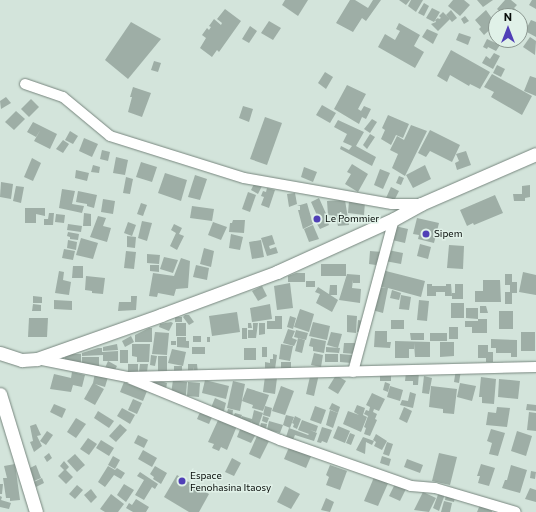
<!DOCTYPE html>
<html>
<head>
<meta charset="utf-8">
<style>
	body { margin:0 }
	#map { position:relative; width:536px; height:512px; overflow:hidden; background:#d3e4db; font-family:Commissioner,sans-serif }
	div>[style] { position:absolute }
	.building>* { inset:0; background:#9eaea6 }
	.roads { filter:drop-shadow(0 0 1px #77867e) drop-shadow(0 0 1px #77867e) }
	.minor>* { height:10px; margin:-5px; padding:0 5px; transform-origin:5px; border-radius:5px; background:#fff }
	.tertiary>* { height:13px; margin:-6.5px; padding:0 6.5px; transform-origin:6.5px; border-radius:6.5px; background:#fff }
	.dots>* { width:11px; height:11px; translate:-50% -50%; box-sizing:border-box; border:2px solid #e0f1e8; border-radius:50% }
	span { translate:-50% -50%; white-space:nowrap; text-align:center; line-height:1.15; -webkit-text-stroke:3px #e0f1e8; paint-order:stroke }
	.poi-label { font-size:10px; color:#080d0a }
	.left { translate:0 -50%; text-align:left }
	.north { position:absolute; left:488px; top:8px; width:40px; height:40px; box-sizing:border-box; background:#e0f1e8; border:1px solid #8a968f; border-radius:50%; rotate:0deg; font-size:11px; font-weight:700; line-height:16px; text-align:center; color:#080d0a }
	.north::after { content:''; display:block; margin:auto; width:14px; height:18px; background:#503fb7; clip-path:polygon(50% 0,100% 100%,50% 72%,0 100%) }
</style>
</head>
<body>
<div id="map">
	<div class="building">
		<div style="clip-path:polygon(285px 0,308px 0,298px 16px,282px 5px)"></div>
		<div style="clip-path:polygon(350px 0,355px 0,368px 8px,373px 0,381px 0,366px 21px,362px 18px,353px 32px,336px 23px)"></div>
		<div style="clip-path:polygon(399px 0,410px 0,406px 5px)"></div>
		<div style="clip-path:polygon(411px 0,423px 0,416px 12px,408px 6px)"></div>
		<div style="clip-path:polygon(453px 0,464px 0,470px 5px,460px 16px,448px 6px)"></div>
		<div style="clip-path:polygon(477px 0,493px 0,483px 7px)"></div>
		<div style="clip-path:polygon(505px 0,511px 0,517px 5px,514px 8px,521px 14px,519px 16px,505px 16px,497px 9px)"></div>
		<div style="clip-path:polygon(532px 0,536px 0,536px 9px,529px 5px)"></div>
		<div style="clip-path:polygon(424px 3px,429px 6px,424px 16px,418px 13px)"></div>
		<div style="clip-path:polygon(432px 8px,440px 12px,434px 22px,426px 18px)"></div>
		<div style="clip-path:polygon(225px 9px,241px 21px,219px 52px,217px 50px,212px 57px,200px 48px,206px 38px,202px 35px,207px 28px,209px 30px,211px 27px,209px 26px,214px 19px,221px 25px,222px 23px,217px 19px)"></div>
		<div style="clip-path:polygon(451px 10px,457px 18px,452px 22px,446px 15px)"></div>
		<div style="clip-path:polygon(486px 10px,496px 24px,484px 35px,479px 29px,481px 27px,475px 20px)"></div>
		<div style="clip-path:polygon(443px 12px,450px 19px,438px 31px,431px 24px,436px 22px,435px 20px,438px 18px,439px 19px,441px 18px,439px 16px)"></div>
		<div style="clip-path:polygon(465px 16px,469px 21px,464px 24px,461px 19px)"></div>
		<div style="clip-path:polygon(531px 20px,536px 22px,536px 37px,525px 31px)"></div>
		<div style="clip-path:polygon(269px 21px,281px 28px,273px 40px,261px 33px)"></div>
		<div style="clip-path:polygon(131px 22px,161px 39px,128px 79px,105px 60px)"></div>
		<div style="clip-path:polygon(399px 23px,420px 35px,414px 46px,424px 52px,415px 68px,378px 47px,385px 34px,395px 40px,400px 31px,396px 29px)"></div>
		<div style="clip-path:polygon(250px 26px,257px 31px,249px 43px,242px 39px)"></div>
		<div style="clip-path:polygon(496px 26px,496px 36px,491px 30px)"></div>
		<div style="clip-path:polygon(427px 29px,438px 34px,433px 44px,422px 37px)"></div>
		<div style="clip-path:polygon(459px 33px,471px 37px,468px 45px,456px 40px)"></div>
		<div style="clip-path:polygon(530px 37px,536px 41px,535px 55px,523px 47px)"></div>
		<div style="clip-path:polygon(487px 39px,500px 45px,496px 51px,488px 47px,487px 49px,483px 47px)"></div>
		<div style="clip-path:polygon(451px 50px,490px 72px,480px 89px,470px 84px,469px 86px,450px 75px,447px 82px,437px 76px)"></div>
		<div style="clip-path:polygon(494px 53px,500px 56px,493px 69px,482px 63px,486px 56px,490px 59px)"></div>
		<div style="clip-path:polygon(154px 61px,161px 63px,158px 72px,151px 70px)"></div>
		<div style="clip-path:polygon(497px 65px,505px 69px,501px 77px,493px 73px)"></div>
		<div style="clip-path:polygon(325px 72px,333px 77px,326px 89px,318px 83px)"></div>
		<div style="clip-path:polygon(492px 74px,532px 96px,522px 115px,491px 97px,494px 92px,484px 87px)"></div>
		<div style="clip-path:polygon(530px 76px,536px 78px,536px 96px,524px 91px)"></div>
		<div style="clip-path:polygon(347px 85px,366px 94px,358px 109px,361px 111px,364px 106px,371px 109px,366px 119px,362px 117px,359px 124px,334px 109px)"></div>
		<div style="clip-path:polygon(133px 87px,151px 93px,142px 117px,128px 112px,132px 97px,130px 97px)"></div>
		<div style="clip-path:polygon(6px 97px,11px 103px,1px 109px,0 101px)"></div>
		<div style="clip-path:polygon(31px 99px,39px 107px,29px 117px,21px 109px)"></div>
		<div style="clip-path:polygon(322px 105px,336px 113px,330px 123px,316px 115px)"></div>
		<div style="clip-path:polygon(243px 106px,253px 109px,249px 122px,239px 118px)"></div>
		<div style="clip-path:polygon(16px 111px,25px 119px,14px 130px,5px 122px)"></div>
		<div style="clip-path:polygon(388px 115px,409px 124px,403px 138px,396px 135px,391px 145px,381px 139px,385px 130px,382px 128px)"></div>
		<div style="clip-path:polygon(265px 117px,282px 123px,267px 165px,250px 159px)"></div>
		<div style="clip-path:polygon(372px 119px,377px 122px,370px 133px,364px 129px)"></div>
		<div style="clip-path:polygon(338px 120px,364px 132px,356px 146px,376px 157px,372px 166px,340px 149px,341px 146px,349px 150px,352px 146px,343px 142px,347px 134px,334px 127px)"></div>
		<div style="clip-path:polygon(33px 122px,57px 134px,50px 149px,34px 141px,41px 129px,36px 137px,27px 132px)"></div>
		<div style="clip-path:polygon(411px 125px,427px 131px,405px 176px,392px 168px,398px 154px,390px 150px,397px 136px,404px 140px)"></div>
		<div style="clip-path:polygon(430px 130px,460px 145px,452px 162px,430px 151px,426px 157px,418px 153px)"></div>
		<div style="clip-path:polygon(70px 131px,78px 136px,73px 144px,65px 140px)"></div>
		<div style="clip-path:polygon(370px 134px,375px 137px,367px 149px,363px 145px)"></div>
		<div style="clip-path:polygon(84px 138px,98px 144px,92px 157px,79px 151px)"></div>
		<div style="clip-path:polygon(63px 140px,69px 144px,63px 153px,56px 149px)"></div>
		<div style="clip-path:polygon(102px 150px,110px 152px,108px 161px,100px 159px)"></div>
		<div style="clip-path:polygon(466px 151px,471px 165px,457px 170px,455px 163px,459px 161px,456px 154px)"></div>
		<div style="clip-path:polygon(116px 157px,128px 160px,125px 175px,113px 173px)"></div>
		<div style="clip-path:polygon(32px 158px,41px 163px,33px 181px,24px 177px)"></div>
		<div style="clip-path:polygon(141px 162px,157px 167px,152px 182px,136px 177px)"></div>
		<div style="clip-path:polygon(352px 164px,368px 174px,358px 192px,345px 184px,351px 174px,347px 172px)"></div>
		<div style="clip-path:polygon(93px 165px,100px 167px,99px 173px,91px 172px)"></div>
		<div style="clip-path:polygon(425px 165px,431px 179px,413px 188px,406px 175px)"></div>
		<div style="clip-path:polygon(304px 167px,317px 172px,313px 182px,301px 177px)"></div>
		<div style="clip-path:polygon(380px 169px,390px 173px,383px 189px,374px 185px)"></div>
		<div style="clip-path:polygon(76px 170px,89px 173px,87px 181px,75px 178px)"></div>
		<div style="clip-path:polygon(165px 173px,187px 180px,181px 201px,158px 193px)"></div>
		<div style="clip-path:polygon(195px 175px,207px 179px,200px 200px,188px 197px)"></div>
		<div style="clip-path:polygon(399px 176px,404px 178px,401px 185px,396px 183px)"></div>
		<div style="clip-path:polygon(126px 177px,133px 179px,130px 194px,123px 193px)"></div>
		<div style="clip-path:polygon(1px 182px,13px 184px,11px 199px,0 197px)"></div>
		<div style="clip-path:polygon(255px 182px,262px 186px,258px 194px,251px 190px)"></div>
		<div style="clip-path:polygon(530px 185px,530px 197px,525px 198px,525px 201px,514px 201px,513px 194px,522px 194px,522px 186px)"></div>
		<div style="clip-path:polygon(16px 186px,24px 187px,21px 203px,13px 201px)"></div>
		<div style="clip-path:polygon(391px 187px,399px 191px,394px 201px,386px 198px)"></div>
		<div style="clip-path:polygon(267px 188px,275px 190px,269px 208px,261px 205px,264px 197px,261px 196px,263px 191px,266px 192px)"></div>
		<div style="clip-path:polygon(62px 189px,75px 191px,72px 204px,84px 206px,82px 213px,59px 208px)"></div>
		<div style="clip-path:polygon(78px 191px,97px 195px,94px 208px,87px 206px,87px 204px,76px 202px)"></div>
		<div style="clip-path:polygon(248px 192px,256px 195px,250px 212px,242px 209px)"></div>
		<div style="clip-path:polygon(295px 193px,297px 204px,289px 207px,287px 194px)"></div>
		<div style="clip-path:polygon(495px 195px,503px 213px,474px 225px,473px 223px,467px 226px,460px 210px)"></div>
		<div style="clip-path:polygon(319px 198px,328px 218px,327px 219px,329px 225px,320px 229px,317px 224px,320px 222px,311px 202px)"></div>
		<div style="clip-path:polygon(103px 199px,115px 201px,113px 214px,101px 212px)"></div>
		<div style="clip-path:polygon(345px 200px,349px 225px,338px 226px,337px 222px,331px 223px,330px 217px,337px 216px,328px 215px,327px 201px)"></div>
		<div style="clip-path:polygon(349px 201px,365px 202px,364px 215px,348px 213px)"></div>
		<div style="clip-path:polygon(141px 203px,147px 205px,143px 216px,137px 214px)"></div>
		<div style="clip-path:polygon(307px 203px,313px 224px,303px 229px,298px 210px,300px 210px,300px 206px,297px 206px)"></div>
		<div style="clip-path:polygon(192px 206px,214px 209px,212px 221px,190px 218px)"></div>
		<div style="clip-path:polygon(25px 208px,45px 208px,45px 216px,36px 214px,36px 223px,25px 223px)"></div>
		<div style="clip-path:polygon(49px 213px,54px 213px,53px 225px,44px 225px,44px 219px,48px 219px)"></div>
		<div style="clip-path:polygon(84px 213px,91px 214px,91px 226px,83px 226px)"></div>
		<div style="clip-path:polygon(56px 214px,65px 215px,64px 223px,55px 222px)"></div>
		<div style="clip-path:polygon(98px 216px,106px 218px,103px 226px,111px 228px,107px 242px,90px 237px)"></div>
		<div style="clip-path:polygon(417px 218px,439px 223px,434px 243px,418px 239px,419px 235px,413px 234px)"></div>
		<div style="clip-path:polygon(233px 220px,245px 220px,244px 233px,229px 232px,230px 223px,232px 223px)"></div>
		<div style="clip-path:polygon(142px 221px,152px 223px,147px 241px,138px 238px)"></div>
		<div style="clip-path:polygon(128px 222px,136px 225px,132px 236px,124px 233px)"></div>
		<div style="clip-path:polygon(213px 222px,227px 227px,221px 240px,208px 235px)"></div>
		<div style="clip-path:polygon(68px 224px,82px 226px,81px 232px,67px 230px)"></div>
		<div style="clip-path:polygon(174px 224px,182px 228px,179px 234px,184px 236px,177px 250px,170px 246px,176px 233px,171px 230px)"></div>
		<div style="clip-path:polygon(313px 225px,319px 239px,309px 242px,304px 229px)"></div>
		<div style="clip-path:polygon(395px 226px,408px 229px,405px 243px,392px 240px)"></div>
		<div style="clip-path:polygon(68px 232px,79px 234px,78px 240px,70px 239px,70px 237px,67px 236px)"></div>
		<div style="clip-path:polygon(231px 234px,243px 237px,240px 250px,229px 248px)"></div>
		<div style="clip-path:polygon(272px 235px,275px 244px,269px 246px,270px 249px,276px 247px,278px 253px,267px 256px,261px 238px)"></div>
		<div style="clip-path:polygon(127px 236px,136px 237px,135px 248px,127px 247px)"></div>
		<div style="clip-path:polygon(81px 238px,98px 243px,93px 259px,76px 255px)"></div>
		<div style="clip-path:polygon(68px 240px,77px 242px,76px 250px,67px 248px)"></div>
		<div style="clip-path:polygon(261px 240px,264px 257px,252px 259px,249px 242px)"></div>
		<div style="clip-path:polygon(420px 244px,431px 247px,428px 259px,417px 256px)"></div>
		<div style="clip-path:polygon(449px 245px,464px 246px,463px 269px,447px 268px)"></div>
		<div style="clip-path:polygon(204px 248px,214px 251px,211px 267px,200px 264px)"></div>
		<div style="clip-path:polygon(64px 249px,75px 251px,73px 260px,62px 258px)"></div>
		<div style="clip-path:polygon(388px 250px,403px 253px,401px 264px,385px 261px)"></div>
		<div style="clip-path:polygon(126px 251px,136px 252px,134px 269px,124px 268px)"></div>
		<div style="clip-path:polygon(370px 251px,382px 252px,381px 268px,376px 267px,376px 265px,369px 264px)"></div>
		<div style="clip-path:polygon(147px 254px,160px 255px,159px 264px,147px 263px)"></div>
		<div style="clip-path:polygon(164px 257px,178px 260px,173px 273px,160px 269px)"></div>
		<div style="clip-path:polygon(181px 258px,190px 261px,188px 288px,176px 289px,174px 296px,158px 293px,157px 297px,149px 296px,153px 273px,174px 276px)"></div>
		<div style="clip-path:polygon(321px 264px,346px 264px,346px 276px,321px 276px)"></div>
		<div style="clip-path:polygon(150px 265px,159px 265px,159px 272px,150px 271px)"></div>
		<div style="clip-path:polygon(196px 265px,209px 268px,207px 280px,193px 277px)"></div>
		<div style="clip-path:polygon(73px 266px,83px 266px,83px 278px,72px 278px)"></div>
		<div style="clip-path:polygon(382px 270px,425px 281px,421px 297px,388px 288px,383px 313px,372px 310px,377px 287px,386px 288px,378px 286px)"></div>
		<div style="clip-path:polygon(59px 271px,64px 272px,63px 280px,71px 282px,69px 295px,55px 293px)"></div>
		<div style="clip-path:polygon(523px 272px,536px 275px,536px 295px,519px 292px)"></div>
		<div style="clip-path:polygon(296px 273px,305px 273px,305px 282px,288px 282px,288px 276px)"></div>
		<div style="clip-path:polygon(347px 274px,360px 275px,360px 283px,353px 283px,353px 280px,352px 288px,361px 289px,360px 303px,339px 300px)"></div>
		<div style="clip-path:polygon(505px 274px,512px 274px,512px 282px,517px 282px,517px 293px,512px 293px,512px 304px,505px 304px,505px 292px,510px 292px,510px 285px,505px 285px)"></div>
		<div style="clip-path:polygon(86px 276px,105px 278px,103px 294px,92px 293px,92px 291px,85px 290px)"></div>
		<div style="clip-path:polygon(483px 280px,500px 280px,501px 302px,475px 302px,475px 291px,483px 291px)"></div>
		<div style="clip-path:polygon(306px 281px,315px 281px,315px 287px,306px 287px)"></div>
		<div style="clip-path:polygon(290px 283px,293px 308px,277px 310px,274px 286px)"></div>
		<div style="clip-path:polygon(427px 284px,432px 284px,432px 286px,446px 286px,446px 284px,451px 284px,452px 296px,445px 296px,445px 292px,436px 292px,436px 296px,427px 296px)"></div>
		<div style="clip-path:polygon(455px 284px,463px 284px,463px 299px,452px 299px,452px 293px,455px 293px)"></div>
		<div style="clip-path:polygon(330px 285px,337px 285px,337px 295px,329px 295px)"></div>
		<div style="clip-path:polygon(262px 286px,267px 296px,258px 301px,252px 291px)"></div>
		<div style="clip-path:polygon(318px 287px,338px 300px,332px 312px,316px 303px,320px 294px,315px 292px)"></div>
		<div style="clip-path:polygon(392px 290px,401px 293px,399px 300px,390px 298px)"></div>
		<div style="clip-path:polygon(401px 295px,411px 297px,409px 310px,399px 309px)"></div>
		<div style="clip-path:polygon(33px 296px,42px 297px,42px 303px,33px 303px)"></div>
		<div style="clip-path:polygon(131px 296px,137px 296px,136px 310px,118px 311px,119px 302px,131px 302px)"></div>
		<div style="clip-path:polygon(54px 300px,72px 301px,72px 310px,54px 309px)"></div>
		<div style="clip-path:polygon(419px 300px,429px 301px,427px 321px,417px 320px)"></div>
		<div style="clip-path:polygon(451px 303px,464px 303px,464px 318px,451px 318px)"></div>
		<div style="clip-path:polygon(33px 304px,41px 305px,41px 311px,32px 311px)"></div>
		<div style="clip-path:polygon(270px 304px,272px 319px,252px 322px,250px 308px)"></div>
		<div style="clip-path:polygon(480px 306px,486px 306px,488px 313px,480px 313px)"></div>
		<div style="clip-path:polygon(466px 308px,478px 308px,478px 319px,466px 318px)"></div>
		<div style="clip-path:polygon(300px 309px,314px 314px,309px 332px,294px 327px)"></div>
		<div style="clip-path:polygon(499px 311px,513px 311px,513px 329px,499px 329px)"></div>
		<div style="clip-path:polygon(237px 312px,240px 332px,212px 336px,209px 316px)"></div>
		<div style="clip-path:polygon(185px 315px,189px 315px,194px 322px,189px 325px,183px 317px)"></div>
		<div style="clip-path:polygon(347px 315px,357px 316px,356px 333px,347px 332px)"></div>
		<div style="clip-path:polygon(275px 316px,282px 316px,282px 329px,267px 329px,267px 321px,275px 321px)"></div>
		<div style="clip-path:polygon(290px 316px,296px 318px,293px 329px,287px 327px)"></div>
		<div style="clip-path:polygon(175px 317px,182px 317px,182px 322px,175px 322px)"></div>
		<div style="clip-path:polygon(29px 318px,48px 318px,47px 337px,28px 337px)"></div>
		<div style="clip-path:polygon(478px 319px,487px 319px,487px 333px,472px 333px,472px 327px,465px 327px,465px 321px,478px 321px)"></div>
		<div style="clip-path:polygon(358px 320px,364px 321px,363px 332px,357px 332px)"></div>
		<div style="clip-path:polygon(391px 320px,404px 320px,404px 329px,391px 329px)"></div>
		<div style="clip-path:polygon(171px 322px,173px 323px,169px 331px,159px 327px,160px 324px)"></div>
		<div style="clip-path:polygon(313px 322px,330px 326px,327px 340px,309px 336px)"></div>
		<div style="clip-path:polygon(176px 323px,186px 323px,186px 336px,176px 336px)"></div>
		<div style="clip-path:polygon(248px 323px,251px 323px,252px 328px,248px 328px)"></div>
		<div style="clip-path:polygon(253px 323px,258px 323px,256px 338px,248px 338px,248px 330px,253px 330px)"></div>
		<div style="clip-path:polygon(259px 323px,265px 323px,265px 334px,259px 335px)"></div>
		<div style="clip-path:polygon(449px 327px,458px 327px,458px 339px,449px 339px)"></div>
		<div style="clip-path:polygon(149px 328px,152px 328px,152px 342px,135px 342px,135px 335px)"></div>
		<div style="clip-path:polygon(242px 328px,247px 328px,247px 339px,242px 339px)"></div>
		<div style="clip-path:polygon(288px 329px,295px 331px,292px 338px,297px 340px,294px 346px,283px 343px)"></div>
		<div style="clip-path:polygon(296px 330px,308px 333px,306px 340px,294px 337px)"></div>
		<div style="clip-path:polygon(375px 331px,387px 331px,387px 342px,391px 342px,390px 348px,374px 347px)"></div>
		<div style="clip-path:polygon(155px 332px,169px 333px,167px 355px,152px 354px)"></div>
		<div style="clip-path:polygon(331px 332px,342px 334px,338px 348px,327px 345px)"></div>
		<div style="clip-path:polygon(521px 332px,535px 332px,535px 351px,521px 351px)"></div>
		<div style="clip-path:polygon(410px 333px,424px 333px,424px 340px,411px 340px)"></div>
		<div style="clip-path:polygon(430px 333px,447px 333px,447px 341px,430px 341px)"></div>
		<div style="clip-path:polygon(131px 336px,134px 342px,125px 347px,122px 341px)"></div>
		<div style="clip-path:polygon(193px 336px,201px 336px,201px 342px,193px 342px)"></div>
		<div style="clip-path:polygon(177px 337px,186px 337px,186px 341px,189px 341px,189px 348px,177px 347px)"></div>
		<div style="clip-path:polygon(207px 337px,210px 337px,210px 342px,207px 342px)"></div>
		<div style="clip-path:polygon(298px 338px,305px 340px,302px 353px,295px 351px)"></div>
		<div style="clip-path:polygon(311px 338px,326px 341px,324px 353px,313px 351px,313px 347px,309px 346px)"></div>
		<div style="clip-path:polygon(491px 339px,517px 340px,517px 357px,511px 357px,511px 353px,496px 353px,496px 348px,491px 348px)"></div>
		<div style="clip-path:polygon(171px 341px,176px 341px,176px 345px,171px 345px)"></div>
		<div style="clip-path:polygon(395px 341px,430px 342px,430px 357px,415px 357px,414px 343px,414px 349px,409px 349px,409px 358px,395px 358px)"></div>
		<div style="clip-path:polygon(440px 342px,454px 342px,454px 356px,440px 357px)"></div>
		<div style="clip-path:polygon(344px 343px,355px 343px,355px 354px,343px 353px)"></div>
		<div style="clip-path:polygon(117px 344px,118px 350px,103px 351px,103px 347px)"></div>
		<div style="clip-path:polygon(132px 344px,150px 344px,149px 362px,137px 362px,137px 357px,132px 356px)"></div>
		<div style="clip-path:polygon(281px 344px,293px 346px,290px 361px,279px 359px)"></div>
		<div style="clip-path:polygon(478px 345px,488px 345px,488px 352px,493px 352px,493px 362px,486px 362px,486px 358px,478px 358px)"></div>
		<div style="clip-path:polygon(192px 347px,205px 347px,205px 354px,192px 354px)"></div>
		<div style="clip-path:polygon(262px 347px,267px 347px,267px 357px,262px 357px)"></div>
		<div style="clip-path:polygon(326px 347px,340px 348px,339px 353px,326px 352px)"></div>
		<div style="clip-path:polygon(98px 348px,102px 348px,102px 352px,118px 351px,118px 361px,103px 361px,103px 355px,82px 356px,82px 353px)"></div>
		<div style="clip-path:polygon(244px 348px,256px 348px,256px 360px,244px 360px)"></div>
		<div style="clip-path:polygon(172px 349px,186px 352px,183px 366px,168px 363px)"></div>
		<div style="clip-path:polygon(120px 350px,128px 350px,128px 363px,120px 363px)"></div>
		<div style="clip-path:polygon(314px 353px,323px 355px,321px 367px,311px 365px)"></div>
		<div style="clip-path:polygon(65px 354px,81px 354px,81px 364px,65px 363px)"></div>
		<div style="clip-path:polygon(273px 354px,277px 355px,275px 369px,265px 369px,265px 362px,270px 363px,270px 359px,273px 359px)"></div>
		<div style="clip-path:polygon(325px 354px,338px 354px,338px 362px,325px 362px)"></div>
		<div style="clip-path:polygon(340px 354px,352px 355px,352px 363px,340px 362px)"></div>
		<div style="clip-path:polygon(151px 355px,157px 356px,155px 366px,150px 365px)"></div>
		<div style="clip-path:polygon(158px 356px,167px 356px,167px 372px,158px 372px)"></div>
		<div style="clip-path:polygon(82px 357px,99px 357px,99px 367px,82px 367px)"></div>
		<div style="clip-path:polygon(108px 361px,117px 366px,114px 372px,105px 368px)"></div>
		<div style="clip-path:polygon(281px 362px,291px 362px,291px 369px,281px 369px)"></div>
		<div style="clip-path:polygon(128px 364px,138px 364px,138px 373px,128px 373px)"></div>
		<div style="clip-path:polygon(140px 364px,148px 364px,147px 372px,139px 372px)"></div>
		<div style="clip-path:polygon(188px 364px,197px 364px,198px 373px,194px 373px,193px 367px,193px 373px,188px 373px)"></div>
		<div style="clip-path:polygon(174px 366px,182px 366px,182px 372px,174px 373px)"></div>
		<div style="clip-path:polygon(456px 369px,461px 370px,459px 383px,454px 382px)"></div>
		<div style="clip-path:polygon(72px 372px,85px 375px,82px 387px,73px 385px,71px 392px,50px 389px,54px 374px,71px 378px)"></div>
		<div style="clip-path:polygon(311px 372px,319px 374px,314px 396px,306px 394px)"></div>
		<div style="clip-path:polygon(391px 372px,391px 381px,380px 381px,380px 373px)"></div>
		<div style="clip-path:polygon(406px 372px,419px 372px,418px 385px,413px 385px,413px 381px,405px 381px)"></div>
		<div style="clip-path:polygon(95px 373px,108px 377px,105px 387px,95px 384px,104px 389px,95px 405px,84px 399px,93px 383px)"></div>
		<div style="clip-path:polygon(336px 375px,346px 381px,338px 394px,328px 388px)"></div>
		<div style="clip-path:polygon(265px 376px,277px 378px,275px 394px,263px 392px)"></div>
		<div style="clip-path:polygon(424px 376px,432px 378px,429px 394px,422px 393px)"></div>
		<div style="clip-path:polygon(481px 377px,496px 379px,494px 404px,482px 403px,482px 397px,479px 397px)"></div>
		<div style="clip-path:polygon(154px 379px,167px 383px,166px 389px,152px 386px)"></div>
		<div style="clip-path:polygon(499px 379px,520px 381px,518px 399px,498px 397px)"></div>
		<div style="clip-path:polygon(173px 380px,187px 382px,186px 395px,171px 394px)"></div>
		<div style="clip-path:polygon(205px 380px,229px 386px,226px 399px,202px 393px)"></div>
		<div style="clip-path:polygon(233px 381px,245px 384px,240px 411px,227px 408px)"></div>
		<div style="clip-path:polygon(124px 382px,147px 391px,143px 401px,120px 392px)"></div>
		<div style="clip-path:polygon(188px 382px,200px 383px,199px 397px,187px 396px)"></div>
		<div style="clip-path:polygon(385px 382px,390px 384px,388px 392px,383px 390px)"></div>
		<div style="clip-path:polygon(460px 383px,476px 386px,472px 401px,457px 397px)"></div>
		<div style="clip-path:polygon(281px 386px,294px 391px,285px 415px,272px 411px)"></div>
		<div style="clip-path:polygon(390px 386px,403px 390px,400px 401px,387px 397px)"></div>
		<div style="clip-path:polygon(431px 386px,457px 389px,454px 414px,443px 413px,443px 409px,429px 407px)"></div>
		<div style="clip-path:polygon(247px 388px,269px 395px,263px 411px,252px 408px,253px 405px,242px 401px)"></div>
		<div style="clip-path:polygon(410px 392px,416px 394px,413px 408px,400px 405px,402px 400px,408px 401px)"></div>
		<div style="clip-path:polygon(372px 393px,385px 399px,379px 411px,374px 409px,373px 412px,377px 414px,375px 419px,377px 420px,370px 436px,364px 434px,366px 428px,364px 427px,368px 416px,372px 418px,364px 414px,366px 410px,369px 411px,370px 407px,366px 405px)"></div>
		<div style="clip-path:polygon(215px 398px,226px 403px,223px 415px,210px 410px)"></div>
		<div style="clip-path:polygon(133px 399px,142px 403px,137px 414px,128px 410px)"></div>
		<div style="clip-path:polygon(332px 403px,340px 407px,338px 413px,329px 409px)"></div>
		<div style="clip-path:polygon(54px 404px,66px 409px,62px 418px,50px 412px)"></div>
		<div style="clip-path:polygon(527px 404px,536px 405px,536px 411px,526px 410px)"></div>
		<div style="clip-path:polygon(357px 405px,365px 408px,363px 415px,367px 417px,361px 432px,343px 424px,348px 411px,359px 415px,354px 412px)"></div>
		<div style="clip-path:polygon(265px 406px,272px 408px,270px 417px,263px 415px)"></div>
		<div style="clip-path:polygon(315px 406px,326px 410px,321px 424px,310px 420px)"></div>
		<div style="clip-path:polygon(404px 407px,412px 411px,407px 423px,399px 419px)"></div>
		<div style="clip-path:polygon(497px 407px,510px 408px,507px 427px,486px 425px,488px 412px,496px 413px)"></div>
		<div style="clip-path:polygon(122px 408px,135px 415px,130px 424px,117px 416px)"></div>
		<div style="clip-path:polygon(228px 409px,233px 410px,232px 418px,226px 417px)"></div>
		<div style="clip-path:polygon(201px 410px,213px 415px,209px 424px,197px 419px)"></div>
		<div style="clip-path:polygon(254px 410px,263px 413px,258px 427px,251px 425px,252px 421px,250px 424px,240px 420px,242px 416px,252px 419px)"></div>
		<div style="clip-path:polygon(330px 410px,338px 413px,333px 428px,326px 425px)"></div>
		<div style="clip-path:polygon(98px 411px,114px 421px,109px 428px,94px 418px)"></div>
		<div style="clip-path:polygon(529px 412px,536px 413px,536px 431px,527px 430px)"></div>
		<div style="clip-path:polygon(235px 413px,242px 415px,240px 420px,233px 417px)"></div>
		<div style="clip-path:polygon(286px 415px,294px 417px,290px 428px,283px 425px,280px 433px,267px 430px,269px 421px,283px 425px)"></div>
		<div style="clip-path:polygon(263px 416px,269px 418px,267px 423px,262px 421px)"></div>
		<div style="clip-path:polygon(295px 416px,301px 419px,297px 429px,293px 427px,294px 424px,292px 423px)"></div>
		<div style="clip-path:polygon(76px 418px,86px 424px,76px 438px,67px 432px)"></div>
		<div style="clip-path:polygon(219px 418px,237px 426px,227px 450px,221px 447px,219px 451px,212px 448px,214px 444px,208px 442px)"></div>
		<div style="clip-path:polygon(302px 420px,318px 426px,316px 432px,310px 430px,317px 433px,314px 441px,295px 435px,293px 440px,286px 437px,289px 428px,308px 435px,309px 434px,298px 430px)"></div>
		<div style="clip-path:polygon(261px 423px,267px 424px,266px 429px,260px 428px)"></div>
		<div style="clip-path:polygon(36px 424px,41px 435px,37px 436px,42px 446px,34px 452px,30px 442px,33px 441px,30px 426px)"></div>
		<div style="clip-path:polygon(120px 424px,127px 430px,116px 442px,109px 436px)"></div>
		<div style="clip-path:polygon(338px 426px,350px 431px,345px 443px,333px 438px)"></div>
		<div style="clip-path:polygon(241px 427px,256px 434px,251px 443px,237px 437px)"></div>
		<div style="clip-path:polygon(322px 427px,332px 430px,327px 443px,322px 441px,321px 443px,317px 442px)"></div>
		<div style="clip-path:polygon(491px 429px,505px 433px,498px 456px,489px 454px,492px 443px,487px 441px)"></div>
		<div style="clip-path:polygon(47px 431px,53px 435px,46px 445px,40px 441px)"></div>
		<div style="clip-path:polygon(517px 431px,532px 436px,526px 456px,511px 451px)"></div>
		<div style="clip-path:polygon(350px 433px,355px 435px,351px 445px,346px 443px)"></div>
		<div style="clip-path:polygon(376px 434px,387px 441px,382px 450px,374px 446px,376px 442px,373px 440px)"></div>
		<div style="clip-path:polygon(138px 435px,148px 440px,144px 448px,134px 443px)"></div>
		<div style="clip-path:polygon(257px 436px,269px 441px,260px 459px,249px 454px)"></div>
		<div style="clip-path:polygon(363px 437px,374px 441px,372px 445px,366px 442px,365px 454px,356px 450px)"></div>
		<div style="clip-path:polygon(88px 438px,97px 444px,89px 455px,80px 449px)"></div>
		<div style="clip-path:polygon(101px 440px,114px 448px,109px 456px,96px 448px)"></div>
		<div style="clip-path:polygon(387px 442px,393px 444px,389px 456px,383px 454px)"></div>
		<div style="clip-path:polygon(290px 445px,312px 454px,306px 468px,284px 459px)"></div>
		<div style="clip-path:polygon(143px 450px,157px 458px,152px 467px,138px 459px)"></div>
		<div style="clip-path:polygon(49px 453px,52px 458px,47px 462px,44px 457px)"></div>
		<div style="clip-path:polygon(439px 453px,457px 457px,450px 485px,432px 481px)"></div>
		<div style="clip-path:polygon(75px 454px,85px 465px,77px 472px,67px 461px)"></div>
		<div style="clip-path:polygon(113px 456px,120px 460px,115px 469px,108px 465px)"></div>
		<div style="clip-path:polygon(382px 456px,391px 459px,389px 466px,380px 463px)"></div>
		<div style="clip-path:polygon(232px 458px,241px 463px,234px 476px,225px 472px)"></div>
		<div style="clip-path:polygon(407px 459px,423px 465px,420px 473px,404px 467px)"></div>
		<div style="clip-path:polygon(64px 461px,69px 467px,66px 470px,73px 477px,66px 484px,58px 476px,64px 470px,60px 466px)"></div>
		<div style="clip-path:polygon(15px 464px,20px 500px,10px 501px,10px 498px,6px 498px,3px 478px,7px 478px,4px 466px)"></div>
		<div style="clip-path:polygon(481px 464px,495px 468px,489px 486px,478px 483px,480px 476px,477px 476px)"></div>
		<div style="clip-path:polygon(36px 465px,41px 478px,34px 481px,30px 468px)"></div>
		<div style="clip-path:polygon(330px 465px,347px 471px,340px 490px,326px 485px,329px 477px,326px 475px)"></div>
		<div style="clip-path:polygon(511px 465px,527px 470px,520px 493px,502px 488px,505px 480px,507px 480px)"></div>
		<div style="clip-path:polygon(108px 466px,115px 470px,117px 468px,125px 473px,121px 479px,114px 475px,105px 487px,98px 482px)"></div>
		<div style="clip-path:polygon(155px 466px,167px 473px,161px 484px,153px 479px,154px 477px,150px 474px)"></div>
		<div style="clip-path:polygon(531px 471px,536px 472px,535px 479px,530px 478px)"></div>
		<div style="clip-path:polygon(140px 472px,158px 484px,155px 489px,152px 487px,144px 500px,135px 495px,144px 480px,137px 476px)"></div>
		<div style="clip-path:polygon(177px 475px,209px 494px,199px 512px,189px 512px,164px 497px)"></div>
		<div style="clip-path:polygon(375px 475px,389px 481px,378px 506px,364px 501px)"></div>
		<div style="clip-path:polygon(42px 478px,44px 483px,36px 487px,34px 482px)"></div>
		<div style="clip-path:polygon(0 484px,3px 484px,2px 494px,0 494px)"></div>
		<div style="clip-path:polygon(124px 484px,134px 490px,126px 502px,117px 495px)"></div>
		<div style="clip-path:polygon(395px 484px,406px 489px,400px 501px,389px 496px)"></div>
		<div style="clip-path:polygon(77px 485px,83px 490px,75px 499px,69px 494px)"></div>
		<div style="clip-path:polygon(285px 486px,300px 494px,291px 509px,277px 502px)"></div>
		<div style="clip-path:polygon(530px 488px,536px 490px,536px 502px,525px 499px)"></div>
		<div style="clip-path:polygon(91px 489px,97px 497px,91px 503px,84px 495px)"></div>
		<div style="clip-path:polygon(423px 492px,436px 498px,429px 512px,414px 510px)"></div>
		<div style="clip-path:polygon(439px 492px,445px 494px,439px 511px,433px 508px)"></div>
		<div style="clip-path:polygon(111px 494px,124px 504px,118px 512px,105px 512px,100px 509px)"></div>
		<div style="clip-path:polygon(446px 494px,455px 496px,454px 502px,445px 500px)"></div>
		<div style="clip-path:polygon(0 496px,2px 497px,1px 500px,11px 503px,9px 509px,0 507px)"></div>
		<div style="clip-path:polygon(326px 498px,334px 502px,330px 512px,321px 510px)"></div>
		<div style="clip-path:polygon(136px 499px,149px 507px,146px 512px,133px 512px,126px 508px,129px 503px,132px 505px)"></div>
		<div style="clip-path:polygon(444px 501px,452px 503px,450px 512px,441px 512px)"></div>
		<div style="clip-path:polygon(480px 505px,492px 511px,492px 512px,477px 512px)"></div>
	</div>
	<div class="roads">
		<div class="minor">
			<div style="left:25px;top:84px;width:40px;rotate:18.9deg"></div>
			<div style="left:63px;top:97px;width:61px;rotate:39.7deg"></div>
			<div style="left:110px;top:136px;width:140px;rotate:17.4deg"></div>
			<div style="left:244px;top:178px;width:150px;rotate:10deg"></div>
			<div style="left:392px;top:204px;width:29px"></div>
			<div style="left:37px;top:359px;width:92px;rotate:11.3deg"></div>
			<div style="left:127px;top:377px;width:409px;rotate:-1.4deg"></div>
			<div style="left:353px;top:372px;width:158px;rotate:-75deg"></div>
			<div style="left:131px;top:379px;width:161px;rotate:22.3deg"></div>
			<div style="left:280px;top:440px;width:139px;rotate:19.3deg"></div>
			<div style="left:411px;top:486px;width:24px;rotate:5deg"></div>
			<div style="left:435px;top:488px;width:84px;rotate:16.5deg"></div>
		</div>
		<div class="tertiary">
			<div style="left:0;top:353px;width:23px;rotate:18deg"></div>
			<div style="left:22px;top:360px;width:15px;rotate:-4deg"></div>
			<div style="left:37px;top:359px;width:132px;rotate:-19.5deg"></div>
			<div style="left:161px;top:315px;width:124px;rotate:-20.3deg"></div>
			<div style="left:277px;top:272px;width:128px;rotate:-24.4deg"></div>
			<div style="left:394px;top:219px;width:31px;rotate:-29deg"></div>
			<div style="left:421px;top:204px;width:125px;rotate:-23.5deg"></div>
			<div style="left:0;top:394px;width:123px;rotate:73deg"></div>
		</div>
	</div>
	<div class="dots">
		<div style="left:317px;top:219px;background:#503fb7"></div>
		<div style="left:426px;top:234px;background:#503fb7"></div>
		<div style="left:182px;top:481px;background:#503fb7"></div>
	</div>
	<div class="poi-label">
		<span class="left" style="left:325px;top:219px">Le Pommier</span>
		<span class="left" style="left:434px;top:234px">Sipem</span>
		<span class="left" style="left:190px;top:481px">Espace<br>Fenohasina Itaosy</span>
	</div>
	<div class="north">N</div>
</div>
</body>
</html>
